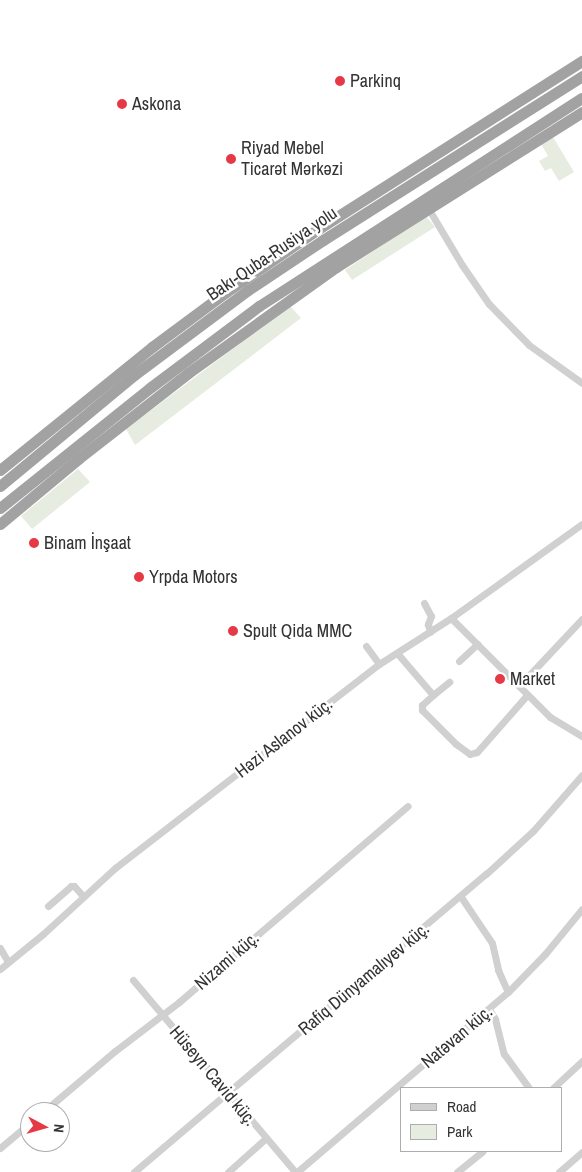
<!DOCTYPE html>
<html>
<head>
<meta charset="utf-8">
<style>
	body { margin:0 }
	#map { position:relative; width:582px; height:1172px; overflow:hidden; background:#fff; font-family:"Archivo Narrow",sans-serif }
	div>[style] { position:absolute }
	.green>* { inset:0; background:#e6ecdf }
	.minor>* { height:7px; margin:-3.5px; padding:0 3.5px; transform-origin:3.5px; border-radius:3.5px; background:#d0d0d0 }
	.trunk>* { height:11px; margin:-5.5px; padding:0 5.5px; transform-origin:5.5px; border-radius:5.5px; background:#a2a2a2 }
	.dots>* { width:14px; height:14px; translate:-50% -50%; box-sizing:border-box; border:2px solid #fff; border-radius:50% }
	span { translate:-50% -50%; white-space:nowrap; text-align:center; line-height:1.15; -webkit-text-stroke:5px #fff; paint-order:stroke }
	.poi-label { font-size:18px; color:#333 }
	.left { translate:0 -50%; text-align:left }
	.street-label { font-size:18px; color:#333 }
	.legend { position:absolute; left:400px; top:1087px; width:162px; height:65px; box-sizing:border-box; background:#fff; border:1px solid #adadad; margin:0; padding:6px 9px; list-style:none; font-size:15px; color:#333 }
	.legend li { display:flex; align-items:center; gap:10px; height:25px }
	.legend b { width:25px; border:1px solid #adadad }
	.north { position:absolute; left:20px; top:1102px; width:50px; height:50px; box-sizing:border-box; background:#fff; border:1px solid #adadad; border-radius:50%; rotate:96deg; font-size:14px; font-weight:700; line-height:20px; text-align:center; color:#333 }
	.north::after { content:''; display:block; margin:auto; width:18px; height:22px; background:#e63946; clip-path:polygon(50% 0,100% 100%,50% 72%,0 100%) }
</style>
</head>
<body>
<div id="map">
	<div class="green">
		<div style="clip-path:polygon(553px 137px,574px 172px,559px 181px,551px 168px,545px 171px,539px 161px,548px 156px,541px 144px)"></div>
		<div style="clip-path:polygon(426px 216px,435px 227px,352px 280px,345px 270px)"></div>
		<div style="clip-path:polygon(290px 306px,301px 318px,135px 445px,126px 429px)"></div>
		<div style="clip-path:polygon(78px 469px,90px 482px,32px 529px,21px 516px)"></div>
	</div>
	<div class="minor">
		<div style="left:428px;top:208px;width:66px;rotate:59.2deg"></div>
		<div style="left:462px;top:265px;width:47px;rotate:55.3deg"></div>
		<div style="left:489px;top:304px;width:57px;rotate:45.7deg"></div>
		<div style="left:529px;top:345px;width:65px;rotate:35.6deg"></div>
		<div style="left:424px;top:603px;width:15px;rotate:62deg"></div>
		<div style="left:431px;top:616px;width:9px;rotate:111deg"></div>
		<div style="left:428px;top:624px;width:8px;rotate:76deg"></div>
		<div style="left:451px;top:618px;width:140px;rotate:45deg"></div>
		<div style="left:550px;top:717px;width:37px;rotate:31deg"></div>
		<div style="left:366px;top:646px;width:22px;rotate:54deg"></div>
		<div style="left:397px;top:653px;width:55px;rotate:49.4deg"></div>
		<div style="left:433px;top:695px;width:15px;rotate:138deg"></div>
		<div style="left:422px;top:705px;width:5px;rotate:90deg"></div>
		<div style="left:422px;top:710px;width:48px;rotate:45deg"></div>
		<div style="left:456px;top:744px;width:17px;rotate:36deg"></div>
		<div style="left:470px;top:754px;width:7px;rotate:-16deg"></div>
		<div style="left:477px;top:752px;width:76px;rotate:-48.7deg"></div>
		<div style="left:459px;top:661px;width:25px;rotate:-43deg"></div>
		<div style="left:519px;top:686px;width:92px;rotate:-46.8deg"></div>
		<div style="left:433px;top:695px;width:21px;rotate:-39deg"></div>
		<div style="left:461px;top:897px;width:55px;rotate:56deg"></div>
		<div style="left:492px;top:943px;width:28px;rotate:77deg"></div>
		<div style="left:498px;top:970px;width:24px;rotate:66deg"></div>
		<div style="left:48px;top:906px;width:30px;rotate:-41deg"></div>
		<div style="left:71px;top:886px;width:3px"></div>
		<div style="left:74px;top:886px;width:13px;rotate:48deg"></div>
		<div style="left:0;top:948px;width:16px;rotate:60deg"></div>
		<div style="left:0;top:969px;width:55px;rotate:-39.1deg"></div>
		<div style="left:43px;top:934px;width:98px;rotate:-42.5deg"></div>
		<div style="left:115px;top:868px;width:334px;rotate:-37.7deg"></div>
		<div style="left:379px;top:664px;width:85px;rotate:-32.6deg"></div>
		<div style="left:451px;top:618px;width:161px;rotate:-35.7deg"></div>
		<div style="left:133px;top:980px;width:251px;rotate:49.8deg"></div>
		<div style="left:489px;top:1009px;width:12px;rotate:59deg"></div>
		<div style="left:495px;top:1019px;width:36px;rotate:76deg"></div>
		<div style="left:504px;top:1054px;width:42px;rotate:53.7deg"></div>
		<div style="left:553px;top:1088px;width:40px;rotate:-43deg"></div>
		<div style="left:43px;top:1112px;width:94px;rotate:-40.3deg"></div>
		<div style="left:115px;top:1051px;width:81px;rotate:-37.4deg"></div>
		<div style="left:179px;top:1002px;width:301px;rotate:-40.6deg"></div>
		<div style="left:0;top:1148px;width:39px;rotate:-40deg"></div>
		<div style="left:134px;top:1172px;width:461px;rotate:-40.3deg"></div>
		<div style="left:486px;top:874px;width:64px;rotate:-42.5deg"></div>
		<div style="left:533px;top:831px;width:74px;rotate:-48.8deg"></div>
		<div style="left:228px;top:1172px;width:51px;rotate:-41.8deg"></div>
		<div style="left:297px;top:1172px;width:277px;rotate:-40.5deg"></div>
		<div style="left:508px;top:992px;width:53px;rotate:-45.8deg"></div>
		<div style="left:545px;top:954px;width:58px;rotate:-50.6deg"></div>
		<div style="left:457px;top:1172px;width:33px;rotate:-39deg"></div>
		<div style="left:559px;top:1172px;width:30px;rotate:-41deg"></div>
	</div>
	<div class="trunk">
		<div style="left:0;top:470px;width:196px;rotate:-39deg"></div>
		<div style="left:152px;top:347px;width:92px;rotate:-36.6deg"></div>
		<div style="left:226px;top:292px;width:112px;rotate:-34.4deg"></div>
		<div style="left:318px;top:229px;width:313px;rotate:-32.5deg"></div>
		<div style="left:0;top:486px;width:174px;rotate:-39.6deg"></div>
		<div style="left:134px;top:375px;width:142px;rotate:-36.7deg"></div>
		<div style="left:248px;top:290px;width:90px;rotate:-33.7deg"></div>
		<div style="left:323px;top:240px;width:307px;rotate:-32.3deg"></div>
		<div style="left:0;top:508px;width:193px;rotate:-38.7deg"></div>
		<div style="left:151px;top:387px;width:135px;rotate:-36.9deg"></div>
		<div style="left:259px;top:306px;width:384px;rotate:-32.8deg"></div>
		<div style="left:0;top:524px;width:102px;rotate:-39.8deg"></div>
		<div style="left:78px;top:459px;width:140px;rotate:-38deg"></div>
		<div style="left:188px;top:373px;width:182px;rotate:-35.6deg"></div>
		<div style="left:336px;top:267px;width:291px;rotate:-32.2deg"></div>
	</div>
	<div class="dots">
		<div style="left:340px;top:81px;background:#e63946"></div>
		<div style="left:122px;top:104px;background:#e63946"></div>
		<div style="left:231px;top:159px;background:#e63946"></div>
		<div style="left:34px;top:543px;background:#e63946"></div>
		<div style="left:139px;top:577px;background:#e63946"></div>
		<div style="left:233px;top:631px;background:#e63946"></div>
		<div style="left:500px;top:679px;background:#e63946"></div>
	</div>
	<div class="poi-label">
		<span class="left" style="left:350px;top:81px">Parkinq</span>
		<span class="left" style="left:132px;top:104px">Askona</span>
		<span class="left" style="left:241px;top:159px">Riyad Mebel<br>Ticarət Mərkəzi</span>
		<span class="left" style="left:44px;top:543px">Binam İnşaat</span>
		<span class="left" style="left:149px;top:577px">Yrpda Motors</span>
		<span class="left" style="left:243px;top:631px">Spult Qida MMC</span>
		<span class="left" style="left:510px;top:679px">Market</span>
	</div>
	<div class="street-label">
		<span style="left:272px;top:254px;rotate:-34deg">Bakı-Quba-Rusiya yolu</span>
		<span style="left:284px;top:738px;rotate:-38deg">Həzi Aslanov küç.</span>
		<span style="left:227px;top:961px;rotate:-41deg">Nizami küç.</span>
		<span style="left:364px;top:979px;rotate:-40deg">Rafiq Dünyamalıyev küç.</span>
		<span style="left:457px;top:1037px;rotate:-40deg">Natəvan küç.</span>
		<span style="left:213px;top:1076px;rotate:50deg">Hüseyn Cavid küç.</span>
	</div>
	<ul class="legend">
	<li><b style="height:6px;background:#d0d0d0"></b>Road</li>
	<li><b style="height:14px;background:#e6ecdf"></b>Park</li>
	</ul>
	<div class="north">N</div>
</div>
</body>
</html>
